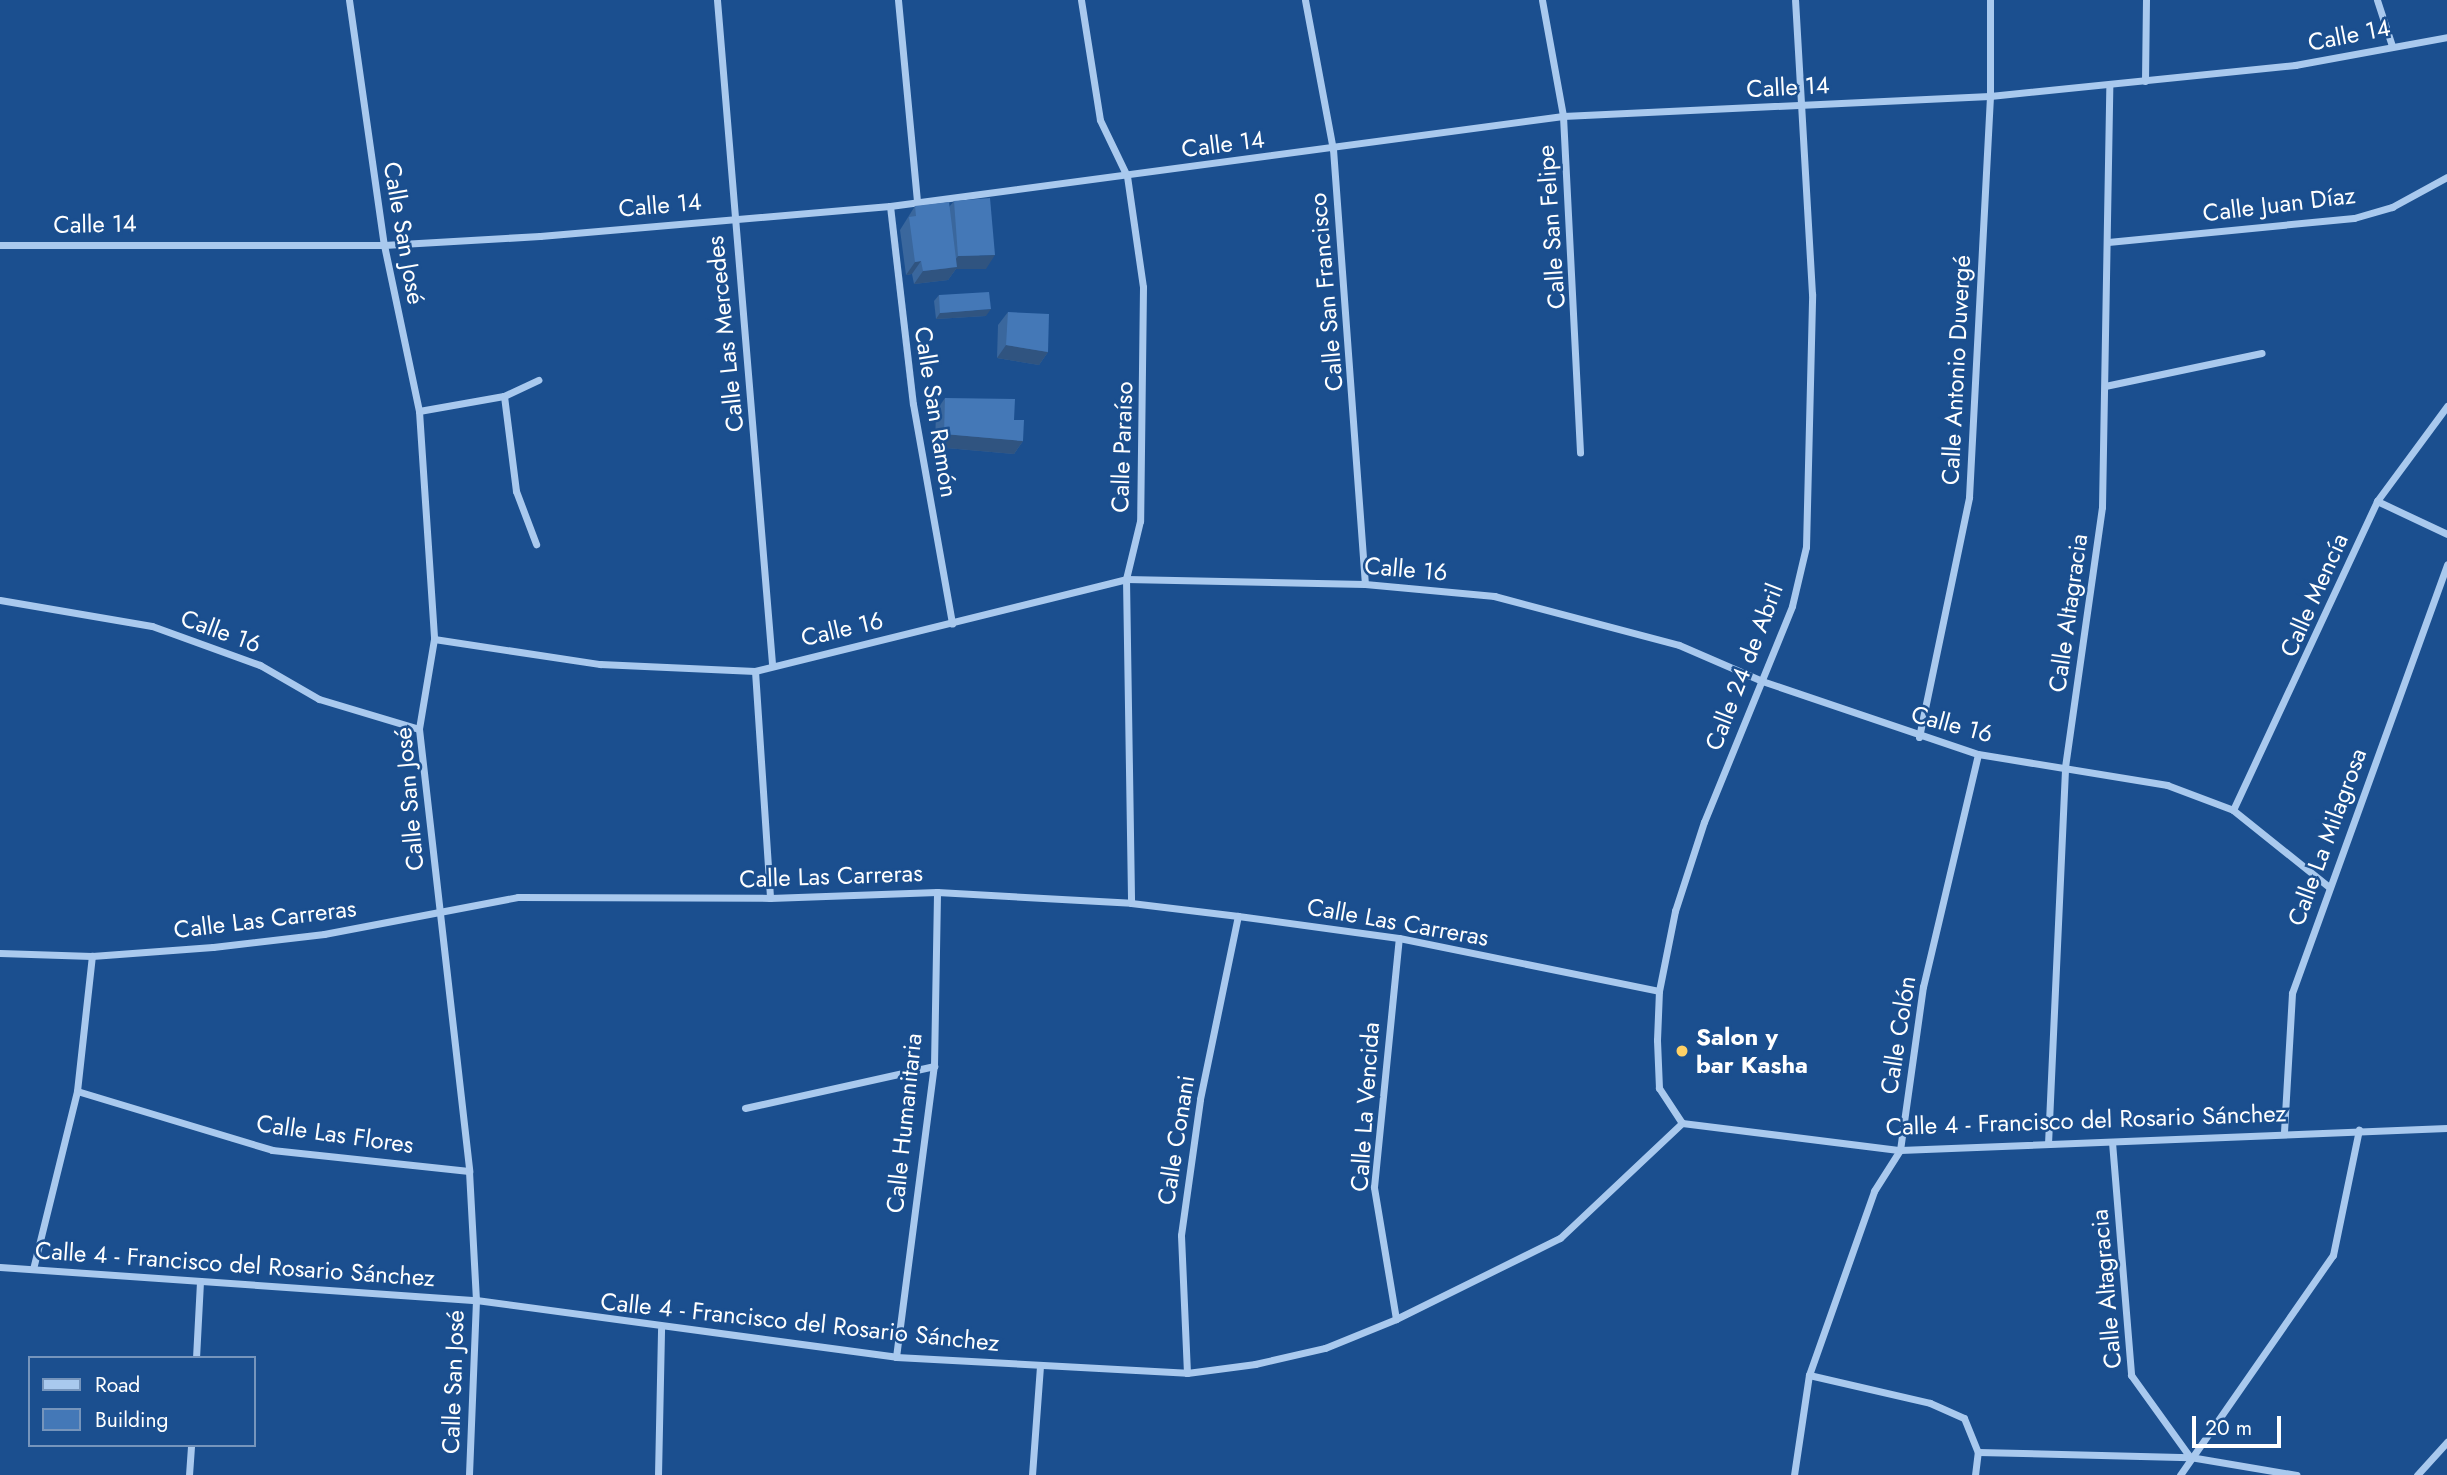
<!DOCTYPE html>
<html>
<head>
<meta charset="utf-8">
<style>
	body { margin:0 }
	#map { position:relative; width:2447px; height:1475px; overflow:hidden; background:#1b4f8f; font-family:Jost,sans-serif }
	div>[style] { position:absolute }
	.minor>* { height:7px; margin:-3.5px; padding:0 3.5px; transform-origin:3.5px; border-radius:3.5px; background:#a9c9ee }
	.wall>* { inset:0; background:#3a679d }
	.shaded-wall>* { inset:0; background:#305480 }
	.building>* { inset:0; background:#4478b7 }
	.dots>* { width:19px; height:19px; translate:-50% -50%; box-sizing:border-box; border:4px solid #1b4f8f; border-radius:50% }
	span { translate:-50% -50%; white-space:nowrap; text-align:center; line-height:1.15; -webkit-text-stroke:5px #1b4f8f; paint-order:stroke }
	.street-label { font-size:24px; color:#fff }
	.poi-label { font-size:24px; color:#fff; font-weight:700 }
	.left { translate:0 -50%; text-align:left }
	.legend { position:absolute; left:28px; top:1356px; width:228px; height:91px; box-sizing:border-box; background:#1b4f8f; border:2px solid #7695bc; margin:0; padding:9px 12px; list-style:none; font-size:21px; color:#fff }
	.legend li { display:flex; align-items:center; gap:14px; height:35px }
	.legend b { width:35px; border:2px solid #7695bc }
	.scale { position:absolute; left:2192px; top:1416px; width:89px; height:32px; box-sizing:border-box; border:4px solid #fff; border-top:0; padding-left:9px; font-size:21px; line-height:24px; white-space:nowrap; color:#fff; -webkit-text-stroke:5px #1b4f8f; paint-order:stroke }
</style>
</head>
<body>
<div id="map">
	<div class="minor">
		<div style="left:349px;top:0;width:247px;rotate:81.9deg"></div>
		<div style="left:384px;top:245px;width:170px;rotate:78.1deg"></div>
		<div style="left:419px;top:411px;width:228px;rotate:86.2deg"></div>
		<div style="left:434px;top:639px;width:91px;rotate:99.5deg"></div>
		<div style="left:419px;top:729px;width:445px;rotate:83.5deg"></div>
		<div style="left:469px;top:1171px;width:129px;rotate:86.9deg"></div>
		<div style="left:476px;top:1300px;width:175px;rotate:92.3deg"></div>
		<div style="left:717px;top:0;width:666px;rotate:85.26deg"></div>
		<div style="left:898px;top:0;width:203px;rotate:84.6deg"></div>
		<div style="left:1081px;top:0;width:121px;rotate:81deg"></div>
		<div style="left:1100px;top:120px;width:62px;rotate:64.3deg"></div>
		<div style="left:1127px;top:176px;width:112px;rotate:81.8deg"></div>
		<div style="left:1143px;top:287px;width:234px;rotate:90.7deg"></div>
		<div style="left:1140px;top:521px;width:60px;rotate:103.6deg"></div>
		<div style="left:1126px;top:579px;width:324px;rotate:89.1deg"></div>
		<div style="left:1305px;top:0;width:152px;rotate:79.4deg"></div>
		<div style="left:1333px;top:149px;width:436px;rotate:85.8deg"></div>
		<div style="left:1542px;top:0;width:118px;rotate:79.7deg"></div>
		<div style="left:1563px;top:116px;width:337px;rotate:87.1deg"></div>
		<div style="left:2377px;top:0;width:48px;rotate:71.9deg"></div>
		<div style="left:2145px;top:81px;width:81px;rotate:-89.3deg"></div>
		<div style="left:890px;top:206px;width:199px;rotate:83.4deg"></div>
		<div style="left:913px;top:404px;width:223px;rotate:79.9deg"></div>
		<div style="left:2108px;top:242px;width:247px;rotate:-5.6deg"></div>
		<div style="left:2354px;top:218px;width:40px;rotate:-16deg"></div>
		<div style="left:2392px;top:207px;width:63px;rotate:-28.6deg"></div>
		<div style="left:0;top:245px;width:384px"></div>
		<div style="left:384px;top:245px;width:156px;rotate:-3.3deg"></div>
		<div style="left:540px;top:236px;width:351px;rotate:-4.9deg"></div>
		<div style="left:890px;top:206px;width:679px;rotate:-7.62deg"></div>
		<div style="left:1563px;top:116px;width:427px;rotate:-2.7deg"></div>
		<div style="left:1990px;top:96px;width:307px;rotate:-5.8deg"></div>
		<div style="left:2295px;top:65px;width:155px;rotate:-10.4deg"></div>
		<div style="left:2105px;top:386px;width:160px;rotate:-11.9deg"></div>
		<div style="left:504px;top:396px;width:96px;rotate:82.8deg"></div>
		<div style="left:516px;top:491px;width:57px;rotate:69.3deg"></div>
		<div style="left:419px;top:411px;width:86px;rotate:-10deg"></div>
		<div style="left:504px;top:396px;width:38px;rotate:-25deg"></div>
		<div style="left:2377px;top:501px;width:77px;rotate:25.2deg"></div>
		<div style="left:0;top:600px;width:154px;rotate:9.7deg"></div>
		<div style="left:152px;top:626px;width:115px;rotate:19.9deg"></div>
		<div style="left:260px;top:665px;width:68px;rotate:30deg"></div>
		<div style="left:319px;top:699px;width:104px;rotate:16.7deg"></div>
		<div style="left:434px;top:639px;width:168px;rotate:8.6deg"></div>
		<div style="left:600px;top:664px;width:155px;rotate:2.6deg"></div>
		<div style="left:755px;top:671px;width:382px;rotate:-13.9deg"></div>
		<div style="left:1126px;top:579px;width:239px;rotate:1.2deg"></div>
		<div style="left:1365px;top:584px;width:130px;rotate:5.3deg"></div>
		<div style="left:1494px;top:596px;width:191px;rotate:14.8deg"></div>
		<div style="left:1679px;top:645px;width:90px;rotate:23.4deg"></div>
		<div style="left:1762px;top:681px;width:228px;rotate:18.7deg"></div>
		<div style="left:1978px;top:754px;width:192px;rotate:9.3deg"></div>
		<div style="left:2167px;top:785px;width:71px;rotate:20.7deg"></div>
		<div style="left:2233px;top:810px;width:123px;rotate:38.7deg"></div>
		<div style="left:755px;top:671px;width:227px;rotate:86.2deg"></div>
		<div style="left:1919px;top:737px;width:245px;rotate:-78.2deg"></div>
		<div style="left:1969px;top:497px;width:402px;rotate:-87deg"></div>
		<div style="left:1990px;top:96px;width:96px;rotate:-90deg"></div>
		<div style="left:2233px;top:810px;width:341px;rotate:-65deg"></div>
		<div style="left:2377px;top:501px;width:118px;rotate:-53.6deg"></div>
		<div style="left:0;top:953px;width:92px;rotate:1.9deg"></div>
		<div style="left:92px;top:956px;width:121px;rotate:-4.3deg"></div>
		<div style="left:213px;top:947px;width:112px;rotate:-6.7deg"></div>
		<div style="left:324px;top:934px;width:197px;rotate:-10.8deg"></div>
		<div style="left:518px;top:897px;width:252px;rotate:0.2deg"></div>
		<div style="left:770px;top:898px;width:167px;rotate:-2.1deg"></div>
		<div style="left:937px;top:892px;width:194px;rotate:3.2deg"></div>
		<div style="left:1131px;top:903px;width:108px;rotate:6.9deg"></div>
		<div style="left:1238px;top:916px;width:162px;rotate:7.8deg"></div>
		<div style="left:1399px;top:938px;width:265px;rotate:11.5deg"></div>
		<div style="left:77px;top:1091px;width:204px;rotate:16.8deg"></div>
		<div style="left:272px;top:1150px;width:198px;rotate:6.1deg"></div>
		<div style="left:745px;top:1108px;width:194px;rotate:-12.5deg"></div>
		<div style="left:1682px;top:1123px;width:42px;rotate:-123.3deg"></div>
		<div style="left:1659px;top:1088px;width:48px;rotate:-92.4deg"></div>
		<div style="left:1657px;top:1040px;width:49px;rotate:-87.7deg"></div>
		<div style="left:1659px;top:991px;width:82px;rotate:-78.7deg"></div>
		<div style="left:1675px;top:911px;width:94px;rotate:-72deg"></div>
		<div style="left:1704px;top:822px;width:233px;rotate:-67.8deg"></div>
		<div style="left:1792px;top:606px;width:61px;rotate:-76.7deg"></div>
		<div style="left:1806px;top:547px;width:253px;rotate:-88.6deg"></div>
		<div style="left:1812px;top:294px;width:294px;rotate:-93.3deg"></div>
		<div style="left:2284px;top:1132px;width:139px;rotate:-86.7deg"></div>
		<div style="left:2292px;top:993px;width:456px;rotate:-70.1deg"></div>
		<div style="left:2112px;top:1142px;width:234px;rotate:85.3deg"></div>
		<div style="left:2131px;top:1375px;width:101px;rotate:54.3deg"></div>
		<div style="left:2048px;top:1144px;width:377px;rotate:-87.4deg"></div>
		<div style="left:2065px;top:767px;width:263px;rotate:-81.9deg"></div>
		<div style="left:2102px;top:507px;width:422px;rotate:-89deg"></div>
		<div style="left:0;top:1267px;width:477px;rotate:4deg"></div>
		<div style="left:476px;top:1300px;width:424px;rotate:7.7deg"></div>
		<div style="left:896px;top:1357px;width:291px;rotate:3.1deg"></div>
		<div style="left:1187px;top:1373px;width:69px;rotate:-7.5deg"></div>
		<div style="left:1255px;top:1364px;width:72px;rotate:-12.9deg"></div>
		<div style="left:1325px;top:1348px;width:77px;rotate:-22.2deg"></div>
		<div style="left:1396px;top:1319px;width:183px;rotate:-26.3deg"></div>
		<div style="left:1560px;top:1238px;width:168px;rotate:-43.3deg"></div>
		<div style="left:1682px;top:1123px;width:220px;rotate:7.1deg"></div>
		<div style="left:1900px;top:1150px;width:547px;rotate:-2.3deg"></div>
		<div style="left:33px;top:1269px;width:183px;rotate:-76.1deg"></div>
		<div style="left:77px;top:1091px;width:136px;rotate:-83.7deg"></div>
		<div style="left:1396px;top:1319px;width:134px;rotate:-99.5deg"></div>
		<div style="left:1374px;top:1187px;width:250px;rotate:-84.3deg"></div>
		<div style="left:896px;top:1357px;width:293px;rotate:-82.6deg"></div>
		<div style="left:934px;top:1066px;width:174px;rotate:-89deg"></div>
		<div style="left:196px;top:1358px;width:77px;rotate:-87deg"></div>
		<div style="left:1187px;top:1373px;width:138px;rotate:-92.5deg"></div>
		<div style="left:1181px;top:1235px;width:137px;rotate:-82deg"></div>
		<div style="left:1200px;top:1099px;width:187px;rotate:-78.3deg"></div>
		<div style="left:1809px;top:1375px;width:124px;rotate:13deg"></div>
		<div style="left:1930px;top:1403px;width:37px;rotate:24deg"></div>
		<div style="left:1964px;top:1418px;width:37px;rotate:68deg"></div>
		<div style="left:1978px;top:1452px;width:212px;rotate:1.4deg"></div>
		<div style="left:2190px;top:1457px;width:108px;rotate:9.6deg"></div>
		<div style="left:189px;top:1475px;width:30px;rotate:-86deg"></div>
		<div style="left:658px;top:1475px;width:146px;rotate:-88.8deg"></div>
		<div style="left:1032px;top:1475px;width:109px;rotate:-85.8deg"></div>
		<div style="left:1794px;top:1475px;width:101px;rotate:-81.5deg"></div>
		<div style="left:1809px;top:1375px;width:195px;rotate:-70.5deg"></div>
		<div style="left:1874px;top:1191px;width:49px;rotate:-57.6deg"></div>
		<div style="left:1900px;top:1150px;width:165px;rotate:-82deg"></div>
		<div style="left:1923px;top:987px;width:239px;rotate:-76.7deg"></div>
		<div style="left:1975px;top:1475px;width:23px;rotate:-83deg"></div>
		<div style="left:2180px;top:1475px;width:268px;rotate:-55.2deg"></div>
		<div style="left:2333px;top:1255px;width:128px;rotate:-78.3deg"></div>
		<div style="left:2417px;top:1475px;width:45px;rotate:-47.7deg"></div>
	</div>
	<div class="wall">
		<div style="clip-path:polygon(954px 201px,986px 269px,956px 269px,948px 280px,914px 284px,912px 274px,906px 275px,900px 230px,915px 206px,949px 207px)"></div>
		<div style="clip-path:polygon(939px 295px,986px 316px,936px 319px,934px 301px)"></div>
		<div style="clip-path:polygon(1008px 312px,1048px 352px,1039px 365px,997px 358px,998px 325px)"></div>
		<div style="clip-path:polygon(945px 398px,1014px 420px,1023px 441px,1014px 454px,935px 447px,936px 411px)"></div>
	</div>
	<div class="shaded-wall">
		<div style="clip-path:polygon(995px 255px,986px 269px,956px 269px,948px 280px,914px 284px,923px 271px,949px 268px,958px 256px)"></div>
		<div style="clip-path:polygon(921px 261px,912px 274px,906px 275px,915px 262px)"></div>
		<div style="clip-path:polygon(991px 309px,986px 316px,936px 319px,940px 313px)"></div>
		<div style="clip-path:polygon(1006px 345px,1048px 352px,1039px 365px,997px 358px)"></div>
		<div style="clip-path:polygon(944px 434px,1023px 441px,1014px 454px,935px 447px)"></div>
	</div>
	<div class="building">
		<div style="clip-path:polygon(990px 198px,995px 255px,958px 256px,954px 201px)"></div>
		<div style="clip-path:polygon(949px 202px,957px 267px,923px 271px,921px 261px,915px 262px,909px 217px,916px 216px,915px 206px)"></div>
		<div style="clip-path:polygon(989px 292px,991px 309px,940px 313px,939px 295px)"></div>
		<div style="clip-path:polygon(1008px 312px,1049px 314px,1048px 352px,1006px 345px)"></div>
		<div style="clip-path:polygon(945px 398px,1015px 399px,1014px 420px,1024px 420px,1023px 441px,944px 434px)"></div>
	</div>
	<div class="dots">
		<div style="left:1682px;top:1051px;background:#ffd166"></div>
	</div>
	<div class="street-label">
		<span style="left:2349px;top:35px;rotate:-11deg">Calle 14</span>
		<span style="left:1788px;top:87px;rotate:-3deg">Calle 14</span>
		<span style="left:1223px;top:144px;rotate:-7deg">Calle 14</span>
		<span style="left:2279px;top:204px;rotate:-7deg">Calle Juan Díaz</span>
		<span style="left:660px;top:205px;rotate:-5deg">Calle 14</span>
		<span style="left:95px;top:224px;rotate:-1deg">Calle 14</span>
		<span style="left:1551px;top:227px;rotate:-94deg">Calle San Felipe</span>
		<span style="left:404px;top:233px;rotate:80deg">Calle San José</span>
		<span style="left:1326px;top:292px;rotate:-95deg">Calle San Francisco</span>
		<span style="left:725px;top:334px;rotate:-96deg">Calle Las Mercedes</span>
		<span style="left:1956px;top:370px;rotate:-87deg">Calle Antonio Duvergé</span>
		<span style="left:936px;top:412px;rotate:81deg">Calle San Ramón</span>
		<span style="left:1122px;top:447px;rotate:-88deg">Calle Paraíso</span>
		<span style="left:1406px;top:569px;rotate:5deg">Calle 16</span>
		<span style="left:2314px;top:595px;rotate:-66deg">Calle Mencía</span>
		<span style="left:2068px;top:613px;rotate:-82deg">Calle Altagracia</span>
		<span style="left:842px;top:629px;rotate:-13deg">Calle 16</span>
		<span style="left:221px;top:631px;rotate:20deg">Calle 16</span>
		<span style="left:1744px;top:667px;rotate:-69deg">Calle 24 de Abril</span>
		<span style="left:1952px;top:724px;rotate:15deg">Calle 16</span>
		<span style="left:409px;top:799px;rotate:-95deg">Calle San José</span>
		<span style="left:2327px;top:837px;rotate:-70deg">Calle La Milagrosa</span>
		<span style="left:831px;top:876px;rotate:-2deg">Calle Las Carreras</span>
		<span style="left:265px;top:919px;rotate:-7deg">Calle Las Carreras</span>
		<span style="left:1398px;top:922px;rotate:10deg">Calle Las Carreras</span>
		<span style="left:1898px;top:1035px;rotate:-81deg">Calle Colón</span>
		<span style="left:1365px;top:1107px;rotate:-86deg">Calle La Vencida</span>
		<span style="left:2086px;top:1120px;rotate:-2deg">Calle 4 - Francisco del Rosario Sánchez</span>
		<span style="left:904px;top:1123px;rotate:-84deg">Calle Humanitaria</span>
		<span style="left:335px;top:1134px;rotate:8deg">Calle Las Flores</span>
		<span style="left:1176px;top:1140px;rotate:-81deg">Calle Conani</span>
		<span style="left:235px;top:1264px;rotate:4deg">Calle 4 - Francisco del Rosario Sánchez</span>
		<span style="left:2106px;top:1289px;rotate:-95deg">Calle Altagracia</span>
		<span style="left:800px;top:1322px;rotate:6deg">Calle 4 - Francisco del Rosario Sánchez</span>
		<span style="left:453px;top:1382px;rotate:-88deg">Calle San José</span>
	</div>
	<div class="poi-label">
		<span class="left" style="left:1696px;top:1051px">Salon y<br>bar Kasha</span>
	</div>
	<ul class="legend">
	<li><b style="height:9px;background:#a9c9ee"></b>Road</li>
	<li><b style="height:19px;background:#4478b7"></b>Building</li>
	</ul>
	<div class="scale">20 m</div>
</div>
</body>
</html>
